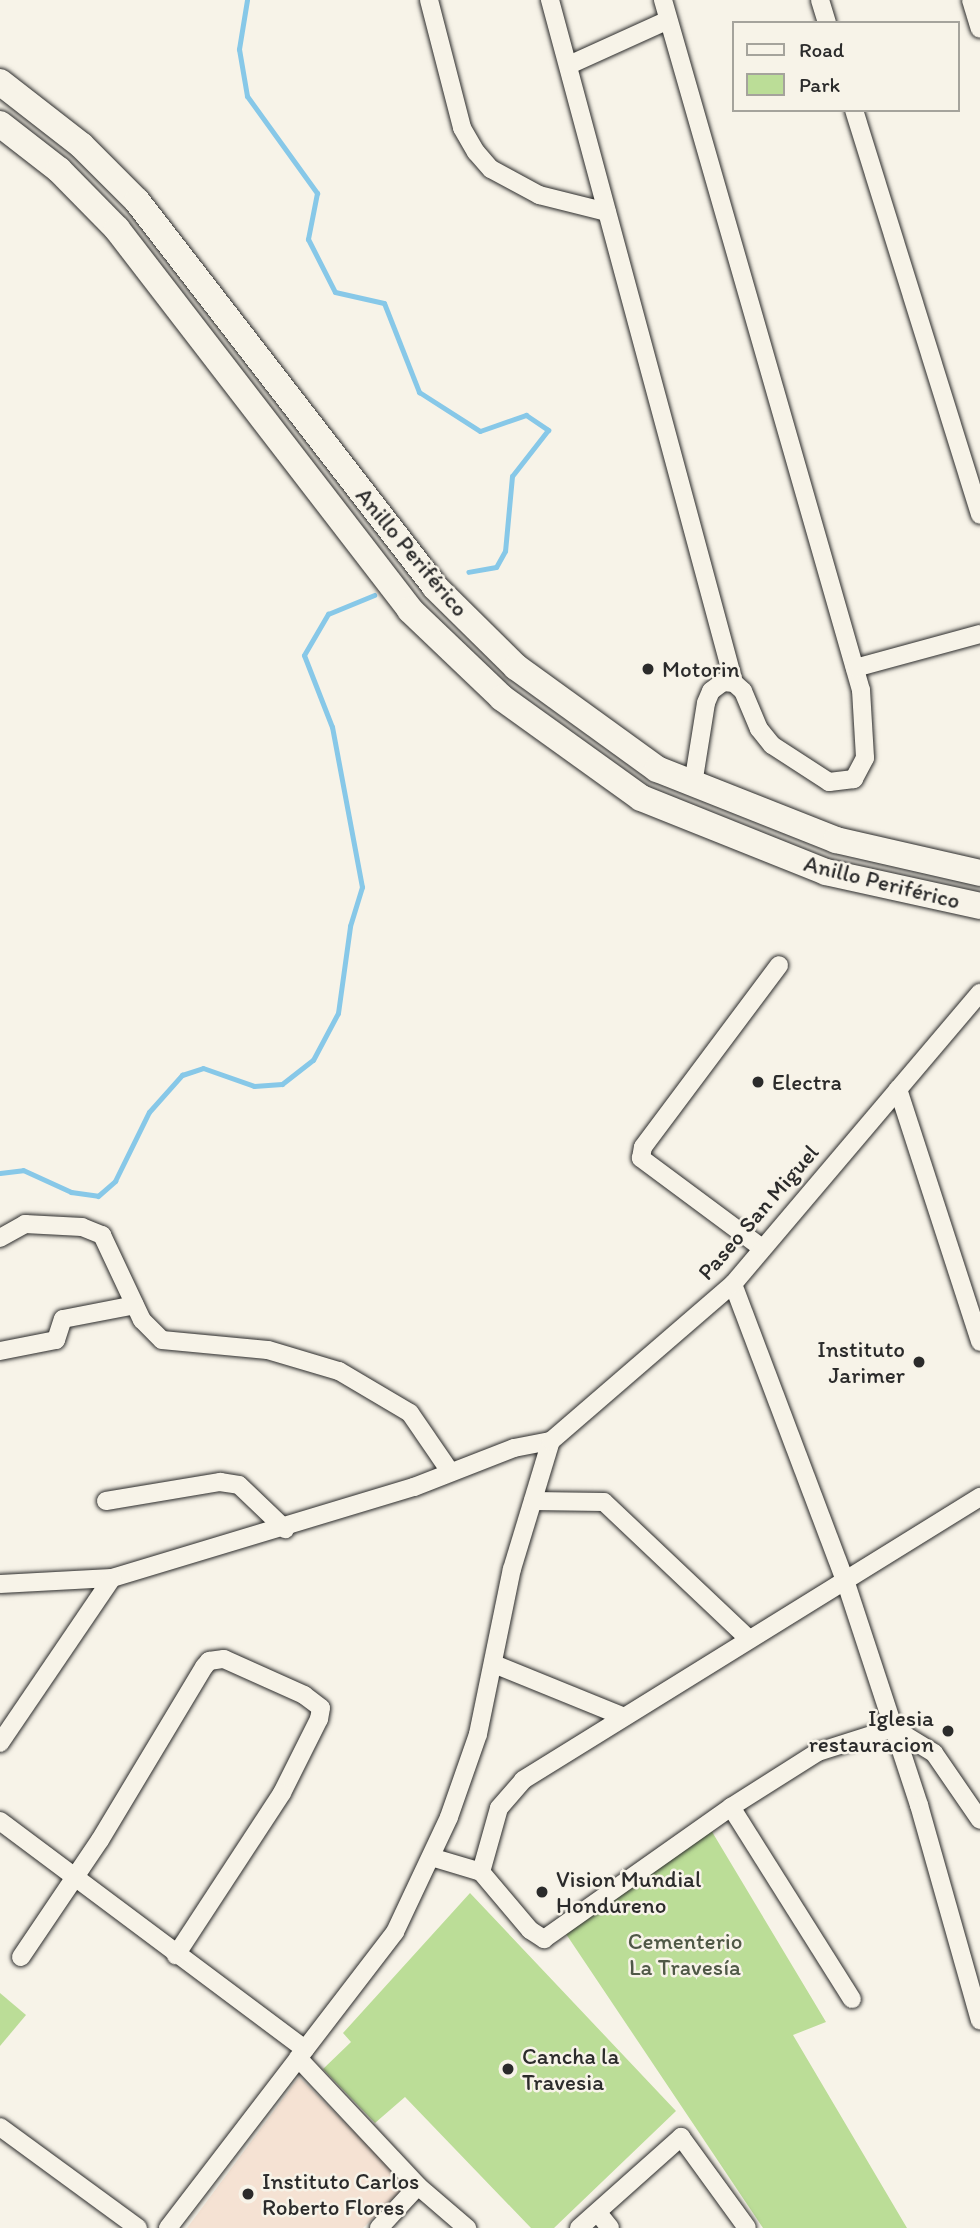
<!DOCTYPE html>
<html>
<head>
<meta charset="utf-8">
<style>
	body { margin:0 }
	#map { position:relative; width:980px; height:2228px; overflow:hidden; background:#f7f3e8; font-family:Itim,sans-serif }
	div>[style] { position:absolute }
	.built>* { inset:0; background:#f5e2d3 }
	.green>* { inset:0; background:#bbdd97 }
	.stream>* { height:5px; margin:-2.5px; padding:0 2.5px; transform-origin:2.5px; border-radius:2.5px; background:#87c8e8 }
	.roads { filter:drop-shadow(0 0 2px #2b2b2b) drop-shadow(0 0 2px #2b2b2b) }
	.minor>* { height:18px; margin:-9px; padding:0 9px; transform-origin:9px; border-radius:9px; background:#f7f3e8 }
	.highway>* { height:26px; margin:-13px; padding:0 13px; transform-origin:13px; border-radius:13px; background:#f7f3e8 }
	.dots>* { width:19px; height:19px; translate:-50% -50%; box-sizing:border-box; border:4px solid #f7f3e8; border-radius:50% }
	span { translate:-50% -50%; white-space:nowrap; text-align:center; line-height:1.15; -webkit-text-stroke:5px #f7f3e8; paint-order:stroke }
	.street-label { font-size:23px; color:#2b2b2b }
	.poi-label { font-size:23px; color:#2b2b2b }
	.left { translate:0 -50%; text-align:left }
	.right { translate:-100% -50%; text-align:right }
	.park-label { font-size:23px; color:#4f5846 }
	.legend { position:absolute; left:732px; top:21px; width:228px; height:91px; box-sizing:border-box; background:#f7f3e8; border:2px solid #a5a39c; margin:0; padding:9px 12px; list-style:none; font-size:21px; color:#2b2b2b }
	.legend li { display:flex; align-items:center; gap:14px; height:35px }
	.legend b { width:35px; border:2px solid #a5a39c }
</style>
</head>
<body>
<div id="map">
	<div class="built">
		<div style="clip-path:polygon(299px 2077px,407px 2185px,363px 2228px,187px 2228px)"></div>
	</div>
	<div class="green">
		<div style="clip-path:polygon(708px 1825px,826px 2022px,793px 2035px,907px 2228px,763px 2228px,562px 1928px)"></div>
		<div style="clip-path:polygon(470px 1893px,676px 2111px,554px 2228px,531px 2228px,405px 2097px,375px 2123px,323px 2069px,351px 2042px,343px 2033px)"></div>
		<div style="clip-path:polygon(0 1993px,26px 2015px,0 2046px)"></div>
	</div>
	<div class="stream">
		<div style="left:247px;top:0;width:50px;rotate:99.3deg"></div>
		<div style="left:239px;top:49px;width:48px;rotate:80.3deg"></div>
		<div style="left:247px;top:96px;width:120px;rotate:54.2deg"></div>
		<div style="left:317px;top:193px;width:47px;rotate:101.1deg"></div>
		<div style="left:308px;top:239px;width:59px;rotate:63deg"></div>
		<div style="left:335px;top:292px;width:50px;rotate:12.7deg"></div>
		<div style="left:384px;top:303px;width:96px;rotate:68.5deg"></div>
		<div style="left:419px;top:392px;width:72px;rotate:32.6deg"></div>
		<div style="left:480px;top:431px;width:49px;rotate:-19.2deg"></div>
		<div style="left:526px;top:415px;width:27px;rotate:34deg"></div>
		<div style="left:548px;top:430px;width:58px;rotate:128deg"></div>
		<div style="left:512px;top:476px;width:75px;rotate:95.3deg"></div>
		<div style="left:505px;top:551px;width:18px;rotate:119deg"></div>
		<div style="left:496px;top:567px;width:28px;rotate:170deg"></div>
		<div style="left:0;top:1173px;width:23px;rotate:-7deg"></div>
		<div style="left:23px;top:1170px;width:53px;rotate:24.6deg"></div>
		<div style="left:71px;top:1192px;width:27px;rotate:8deg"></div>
		<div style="left:98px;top:1196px;width:23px;rotate:-41deg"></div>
		<div style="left:115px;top:1181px;width:77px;rotate:-63.8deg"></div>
		<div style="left:149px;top:1112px;width:50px;rotate:-48.3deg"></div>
		<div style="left:182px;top:1075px;width:22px;rotate:-18deg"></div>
		<div style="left:203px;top:1068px;width:54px;rotate:19.4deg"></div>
		<div style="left:254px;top:1086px;width:28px;rotate:-4deg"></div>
		<div style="left:282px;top:1084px;width:39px;rotate:-38deg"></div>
		<div style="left:313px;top:1060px;width:53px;rotate:-62deg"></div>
		<div style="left:338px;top:1013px;width:88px;rotate:-82.1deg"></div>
		<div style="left:350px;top:926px;width:41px;rotate:-72.9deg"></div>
		<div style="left:362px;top:887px;width:163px;rotate:-100.6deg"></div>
		<div style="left:332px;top:727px;width:77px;rotate:-111.3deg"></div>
		<div style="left:304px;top:655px;width:48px;rotate:-59.7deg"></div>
		<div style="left:328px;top:614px;width:50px;rotate:-22.4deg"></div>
	</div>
	<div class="roads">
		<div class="minor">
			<div style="left:429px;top:0;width:132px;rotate:75.5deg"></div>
			<div style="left:462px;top:128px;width:28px;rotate:60deg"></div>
			<div style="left:476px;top:152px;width:23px;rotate:49deg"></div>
			<div style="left:491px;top:169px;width:55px;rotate:28.4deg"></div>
			<div style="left:539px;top:195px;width:70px;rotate:14deg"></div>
			<div style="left:550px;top:0;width:707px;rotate:74.92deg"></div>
			<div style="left:663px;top:0;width:718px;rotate:73.99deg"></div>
			<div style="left:861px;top:690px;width:68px;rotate:86.6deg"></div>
			<div style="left:865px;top:758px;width:24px;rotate:118deg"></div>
			<div style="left:854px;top:779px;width:25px;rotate:173deg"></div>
			<div style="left:829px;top:782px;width:68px;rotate:-147deg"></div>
			<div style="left:772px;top:745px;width:21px;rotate:-129deg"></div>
			<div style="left:759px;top:729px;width:41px;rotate:-112.8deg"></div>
			<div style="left:743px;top:691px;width:12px;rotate:-138deg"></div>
			<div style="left:734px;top:683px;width:11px;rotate:-175deg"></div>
			<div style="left:723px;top:682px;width:15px;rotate:143deg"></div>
			<div style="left:711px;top:691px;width:13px;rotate:113deg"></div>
			<div style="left:706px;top:703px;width:82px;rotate:99.1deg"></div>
			<div style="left:820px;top:0;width:24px;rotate:73deg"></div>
			<div style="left:971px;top:0;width:30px;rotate:73deg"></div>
			<div style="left:569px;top:65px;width:109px;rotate:-24.4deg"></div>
			<div style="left:854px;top:110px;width:424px;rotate:72.7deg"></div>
			<div style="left:855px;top:668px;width:130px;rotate:-15.2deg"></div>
			<div style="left:898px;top:1089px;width:266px;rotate:72deg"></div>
			<div style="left:0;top:1238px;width:29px;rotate:-29deg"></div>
			<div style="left:25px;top:1224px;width:57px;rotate:3deg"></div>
			<div style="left:82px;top:1227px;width:22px;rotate:22deg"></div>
			<div style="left:102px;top:1235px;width:94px;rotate:64.8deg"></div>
			<div style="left:142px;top:1320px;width:28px;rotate:45deg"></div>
			<div style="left:162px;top:1340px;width:106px;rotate:5.4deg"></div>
			<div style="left:268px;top:1350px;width:74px;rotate:16.5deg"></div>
			<div style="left:339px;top:1371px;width:82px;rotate:30.6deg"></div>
			<div style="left:410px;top:1413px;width:69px;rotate:55.6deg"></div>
			<div style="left:762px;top:1248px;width:151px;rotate:-143.4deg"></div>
			<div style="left:641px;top:1158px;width:11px;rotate:-80deg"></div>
			<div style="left:643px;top:1147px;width:227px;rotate:-53.2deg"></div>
			<div style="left:733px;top:1284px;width:320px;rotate:69.3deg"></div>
			<div style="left:846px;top:1583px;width:234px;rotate:71.8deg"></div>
			<div style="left:919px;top:1805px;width:224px;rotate:74.2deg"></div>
			<div style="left:0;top:1351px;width:57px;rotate:-11.1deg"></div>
			<div style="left:56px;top:1340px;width:22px;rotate:-72deg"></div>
			<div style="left:63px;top:1319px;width:73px;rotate:-11deg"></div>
			<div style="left:106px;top:1501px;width:116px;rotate:-9.5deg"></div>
			<div style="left:220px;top:1482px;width:19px;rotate:9deg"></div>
			<div style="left:239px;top:1485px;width:64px;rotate:43.7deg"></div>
			<div style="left:533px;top:1501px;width:71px;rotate:0.8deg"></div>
			<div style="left:604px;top:1502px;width:197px;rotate:43.4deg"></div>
			<div style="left:0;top:1584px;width:112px;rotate:-3.1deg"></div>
			<div style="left:112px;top:1578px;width:315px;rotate:-16.8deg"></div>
			<div style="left:414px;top:1487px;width:107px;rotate:-21.3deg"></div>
			<div style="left:514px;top:1448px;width:38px;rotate:-11deg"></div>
			<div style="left:494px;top:1664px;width:138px;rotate:22.1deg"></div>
			<div style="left:0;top:1743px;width:199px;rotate:-55.8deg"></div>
			<div style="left:731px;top:1807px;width:227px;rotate:57.8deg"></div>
			<div style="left:0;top:1821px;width:381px;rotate:36.8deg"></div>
			<div style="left:431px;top:1857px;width:52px;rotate:16.7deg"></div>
			<div style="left:481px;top:1872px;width:66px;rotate:-74.3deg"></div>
			<div style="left:499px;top:1808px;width:37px;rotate:-49deg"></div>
			<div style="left:523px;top:1780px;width:538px;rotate:-31.77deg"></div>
			<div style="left:481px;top:1872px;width:76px;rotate:49.8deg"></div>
			<div style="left:530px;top:1930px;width:17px;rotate:33deg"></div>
			<div style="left:544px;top:1939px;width:229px;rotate:-35.2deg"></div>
			<div style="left:731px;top:1807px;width:103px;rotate:-32.3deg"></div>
			<div style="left:818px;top:1752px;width:79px;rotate:-17.7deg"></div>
			<div style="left:893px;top:1728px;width:48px;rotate:31.4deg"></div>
			<div style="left:934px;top:1753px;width:81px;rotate:55.5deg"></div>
			<div style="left:21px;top:1957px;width:141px;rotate:-56deg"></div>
			<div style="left:100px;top:1840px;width:202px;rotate:-59deg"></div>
			<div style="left:204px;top:1667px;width:8px;rotate:-50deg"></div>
			<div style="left:209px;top:1661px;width:15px;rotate:-8deg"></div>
			<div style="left:224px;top:1659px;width:88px;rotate:24.2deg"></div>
			<div style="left:304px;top:1695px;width:21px;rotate:37deg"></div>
			<div style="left:321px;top:1708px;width:11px;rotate:100deg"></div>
			<div style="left:319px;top:1719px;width:83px;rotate:116.6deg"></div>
			<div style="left:282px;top:1793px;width:194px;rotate:123.2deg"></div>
			<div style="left:298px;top:2058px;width:175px;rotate:46.8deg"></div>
			<div style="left:418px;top:2186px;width:65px;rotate:40.6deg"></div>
			<div style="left:0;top:2127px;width:171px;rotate:36.2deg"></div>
			<div style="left:598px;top:2213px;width:19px;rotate:51deg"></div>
			<div style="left:168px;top:2228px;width:373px;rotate:-52.5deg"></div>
			<div style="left:395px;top:1932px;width:127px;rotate:-64.8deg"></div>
			<div style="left:449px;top:1817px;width:88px;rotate:-70.7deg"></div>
			<div style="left:478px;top:1734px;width:168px;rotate:-78.4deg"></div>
			<div style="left:512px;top:1569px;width:134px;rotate:-73.1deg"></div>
			<div style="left:551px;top:1441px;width:240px;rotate:-40.8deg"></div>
			<div style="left:733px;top:1284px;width:382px;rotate:-49.7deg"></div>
			<div style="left:379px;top:2228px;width:57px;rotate:-47.1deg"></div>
			<div style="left:579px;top:2228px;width:137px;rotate:-41.7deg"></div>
			<div style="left:681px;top:2137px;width:112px;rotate:54deg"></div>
		</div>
		<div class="highway">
			<div style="left:0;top:82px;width:103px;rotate:37.9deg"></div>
			<div style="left:81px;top:145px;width:79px;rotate:45deg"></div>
			<div style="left:137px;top:201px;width:488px;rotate:52.3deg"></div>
			<div style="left:435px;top:587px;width:114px;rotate:44.6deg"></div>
			<div style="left:516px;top:667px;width:174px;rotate:35.9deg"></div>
			<div style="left:657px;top:769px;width:193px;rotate:21.6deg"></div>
			<div style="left:836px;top:840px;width:148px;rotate:12.9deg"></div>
			<div style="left:0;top:124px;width:75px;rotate:37.9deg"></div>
			<div style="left:59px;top:170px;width:83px;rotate:45.5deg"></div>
			<div style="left:117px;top:229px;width:481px;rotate:52.4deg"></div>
			<div style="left:410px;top:610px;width:127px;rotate:43.7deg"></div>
			<div style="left:502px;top:698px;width:171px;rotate:35.7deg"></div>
			<div style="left:641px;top:798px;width:199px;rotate:21.8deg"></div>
			<div style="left:826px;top:872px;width:158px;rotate:12.4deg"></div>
		</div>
	</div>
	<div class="dots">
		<div style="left:648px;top:669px;background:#2b2b2b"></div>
		<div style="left:758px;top:1082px;background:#2b2b2b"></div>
		<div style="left:919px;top:1362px;background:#2b2b2b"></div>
		<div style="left:948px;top:1731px;background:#2b2b2b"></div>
		<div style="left:542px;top:1892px;background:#2b2b2b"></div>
		<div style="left:508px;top:2069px;background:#2b2b2b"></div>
		<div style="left:248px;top:2194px;background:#2b2b2b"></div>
	</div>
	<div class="street-label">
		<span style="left:412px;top:552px;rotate:50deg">Anillo Periférico</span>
		<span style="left:882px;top:882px;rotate:14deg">Anillo Periférico</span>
		<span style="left:758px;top:1212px;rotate:-49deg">Paseo San Miguel</span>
	</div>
	<div class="poi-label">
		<span class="left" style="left:662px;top:669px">Motorin</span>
		<span class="left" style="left:772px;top:1082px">Electra</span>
		<span class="right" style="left:905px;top:1362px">Instituto<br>Jarimer</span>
		<span class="right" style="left:934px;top:1731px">Iglesia<br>restauracion</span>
		<span class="left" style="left:556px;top:1892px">Vision Mundial<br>Hondureno</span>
		<span class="left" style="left:522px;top:2069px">Cancha la<br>Travesia</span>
		<span class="left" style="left:262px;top:2194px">Instituto Carlos<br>Roberto Flores</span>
	</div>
	<div class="park-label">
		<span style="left:685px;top:1954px">Cementerio<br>La Travesía</span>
	</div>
	<ul class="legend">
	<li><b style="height:9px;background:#f7f3e8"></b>Road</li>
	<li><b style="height:19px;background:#bbdd97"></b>Park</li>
	</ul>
</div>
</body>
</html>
